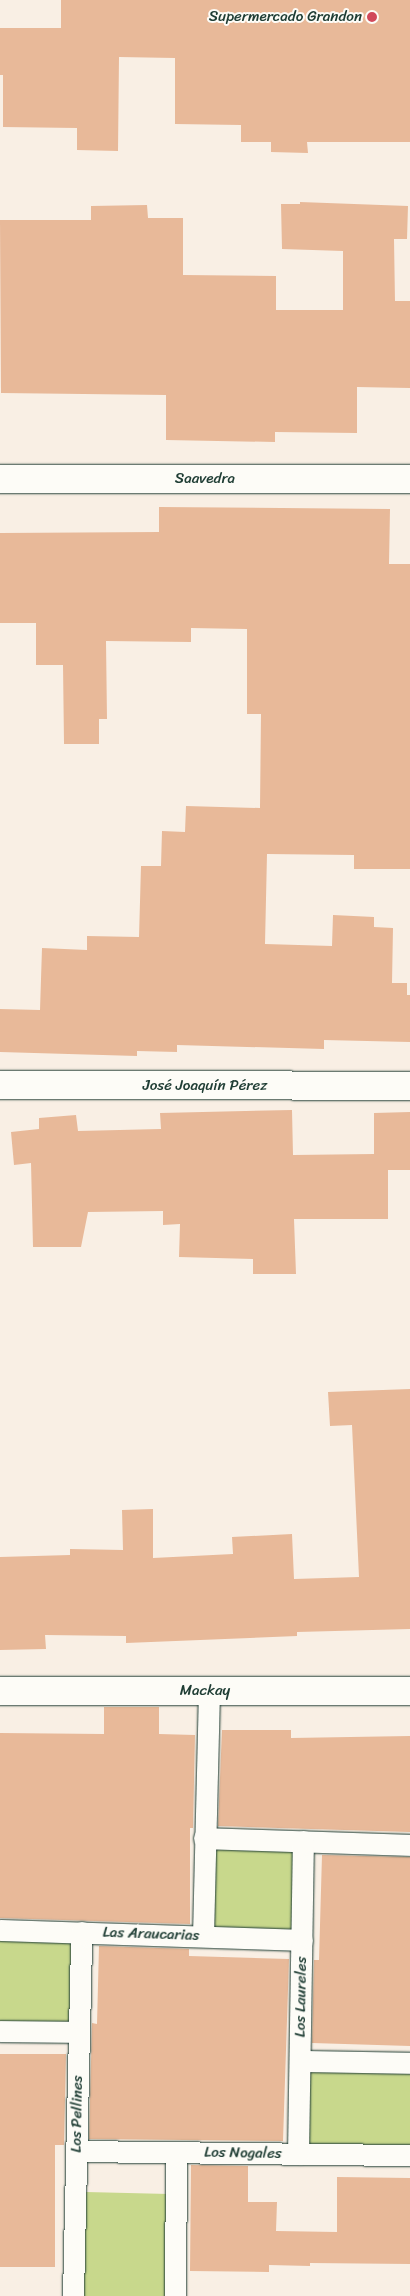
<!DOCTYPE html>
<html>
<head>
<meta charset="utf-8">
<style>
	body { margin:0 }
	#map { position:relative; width:410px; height:2296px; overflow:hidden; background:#f9efe4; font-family:Sriracha,sans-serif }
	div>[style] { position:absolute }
	.green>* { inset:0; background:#c8d88c }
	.building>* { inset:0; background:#e8b999 }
	.roads { filter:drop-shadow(0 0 1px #1f3d34) drop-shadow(0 0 1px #1f3d34) }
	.lane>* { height:21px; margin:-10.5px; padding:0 10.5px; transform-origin:10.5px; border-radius:10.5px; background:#fdfcf7 }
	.street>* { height:28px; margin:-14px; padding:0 14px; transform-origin:14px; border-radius:14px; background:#fdfcf7 }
	.dots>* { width:14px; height:14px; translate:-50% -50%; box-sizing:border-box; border:2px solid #fdfcf7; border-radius:50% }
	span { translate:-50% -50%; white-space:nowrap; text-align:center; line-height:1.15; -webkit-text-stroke:4px #fdfcf7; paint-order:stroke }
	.poi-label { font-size:15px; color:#1f3d34 }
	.right { translate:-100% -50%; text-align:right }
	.street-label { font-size:15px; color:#1f3d34 }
</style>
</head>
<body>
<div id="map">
	<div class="green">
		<div style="clip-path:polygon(204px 1838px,303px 1841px,302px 1940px,203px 1936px)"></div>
		<div style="clip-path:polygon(0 1930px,81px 1932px,79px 2032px,0 2031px)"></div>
		<div style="clip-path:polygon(300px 2061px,410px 2063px,410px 2155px,298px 2154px)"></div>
		<div style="clip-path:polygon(86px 2192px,169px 2194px,166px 2296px,83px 2296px)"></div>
	</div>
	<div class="building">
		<div style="clip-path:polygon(61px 0,410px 0,410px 142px,307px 142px,308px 153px,271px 152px,271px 142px,241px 142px,241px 125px,175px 124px,175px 58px,119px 57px,118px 151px,77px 150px,77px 128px,3px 127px,3px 75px,0 75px,0 28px,61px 28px)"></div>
		<div style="clip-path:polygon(300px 202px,408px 206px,407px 239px,394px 239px,395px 301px,410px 301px,410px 388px,357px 387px,357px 433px,275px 432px,275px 442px,166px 440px,166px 395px,1px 393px,0 220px,91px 220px,91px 206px,147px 205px,148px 218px,183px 218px,183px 275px,276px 276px,276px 310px,343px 310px,343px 251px,282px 249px,281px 204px,300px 204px)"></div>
		<div style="clip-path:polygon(159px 507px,390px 509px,389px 564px,410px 564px,410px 869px,354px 869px,354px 855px,267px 854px,265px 944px,332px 946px,333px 915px,374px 917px,374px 927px,393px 928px,392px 983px,407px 983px,407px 995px,410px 995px,410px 1042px,324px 1040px,324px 1049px,177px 1045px,177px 1052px,137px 1051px,137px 1056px,0 1052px,0 1009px,40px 1010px,42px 948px,87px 950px,87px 936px,139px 937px,141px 866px,161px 866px,162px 831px,185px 832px,186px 806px,260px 808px,261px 714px,247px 714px,247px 629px,191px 628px,191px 642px,106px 641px,107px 719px,99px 719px,99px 744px,64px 744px,63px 665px,36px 665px,36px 623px,0 623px,0 533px,159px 532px)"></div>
		<div style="clip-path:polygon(292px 1110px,293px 1155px,374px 1154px,374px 1113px,410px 1112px,410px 1170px,388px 1170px,388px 1219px,294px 1219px,296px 1274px,253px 1274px,253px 1259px,179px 1257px,180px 1224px,163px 1225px,163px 1211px,88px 1212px,81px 1247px,33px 1247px,31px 1163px,14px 1165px,11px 1132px,39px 1129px,39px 1118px,76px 1115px,78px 1131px,161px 1129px,160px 1113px)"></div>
		<div style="clip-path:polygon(410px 1389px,410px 1629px,297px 1632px,297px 1636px,126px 1643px,126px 1636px,45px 1635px,46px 1649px,0 1650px,0 1557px,70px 1555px,70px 1549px,123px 1550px,122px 1510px,153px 1509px,153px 1558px,233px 1554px,232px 1537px,292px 1534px,294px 1579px,359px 1577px,352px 1425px,330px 1426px,328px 1392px)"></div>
		<div style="clip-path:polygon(104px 1707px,159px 1707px,159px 1734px,195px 1735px,193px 1828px,190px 1828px,190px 1924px,0 1918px,0 1733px,104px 1734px)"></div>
		<div style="clip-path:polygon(222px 1730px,291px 1730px,291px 1738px,410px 1736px,410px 1832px,218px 1826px)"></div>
		<div style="clip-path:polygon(322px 1855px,410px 1857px,410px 2046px,312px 2043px,314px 1960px,319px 1960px)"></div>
		<div style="clip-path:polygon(99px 1946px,189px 1949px,189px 1956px,289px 1959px,283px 2141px,89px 2139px,92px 2023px,97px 2024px)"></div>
		<div style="clip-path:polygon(0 2054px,66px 2054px,64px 2145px,55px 2145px,55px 2267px,0 2267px)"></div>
		<div style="clip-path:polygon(191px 2165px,248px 2166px,248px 2202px,277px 2202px,276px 2231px,337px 2232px,337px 2177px,410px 2178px,410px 2264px,310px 2263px,310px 2266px,269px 2265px,269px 2272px,190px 2271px)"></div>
	</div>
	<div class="roads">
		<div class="lane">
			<div style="left:204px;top:1838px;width:206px;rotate:1.9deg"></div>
			<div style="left:0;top:1930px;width:302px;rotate:1.9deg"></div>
			<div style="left:203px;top:1936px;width:245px;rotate:-88.6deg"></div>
			<div style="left:0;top:2031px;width:79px;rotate:0.7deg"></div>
			<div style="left:300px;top:2061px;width:110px;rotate:1deg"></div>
			<div style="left:76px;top:2151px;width:334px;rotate:0.7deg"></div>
			<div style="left:298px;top:2154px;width:313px;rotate:-89.1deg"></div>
			<div style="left:73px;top:2296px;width:364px;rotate:-88.7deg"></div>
			<div style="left:175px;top:2296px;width:144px;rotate:-89.6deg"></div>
		</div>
		<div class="street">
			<div style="left:0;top:479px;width:410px"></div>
			<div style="left:0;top:1085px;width:410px;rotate:0.1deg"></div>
			<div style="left:0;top:1691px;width:410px"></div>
		</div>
	</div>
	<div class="dots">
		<div style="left:372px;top:17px;background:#d1495b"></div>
	</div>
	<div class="poi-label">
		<span class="right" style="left:362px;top:17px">Supermercado Grandon</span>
	</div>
	<div class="street-label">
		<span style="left:205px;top:479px">Saavedra</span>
		<span style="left:205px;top:1086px">José Joaquín Pérez</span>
		<span style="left:205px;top:1691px">Mackay</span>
		<span style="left:151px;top:1934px;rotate:2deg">Las Araucarias</span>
		<span style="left:301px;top:1997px;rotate:-89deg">Los Laureles</span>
		<span style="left:77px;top:2114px;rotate:-89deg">Los Pellines</span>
		<span style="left:243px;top:2153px;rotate:1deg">Los Nogales</span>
	</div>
</div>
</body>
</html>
